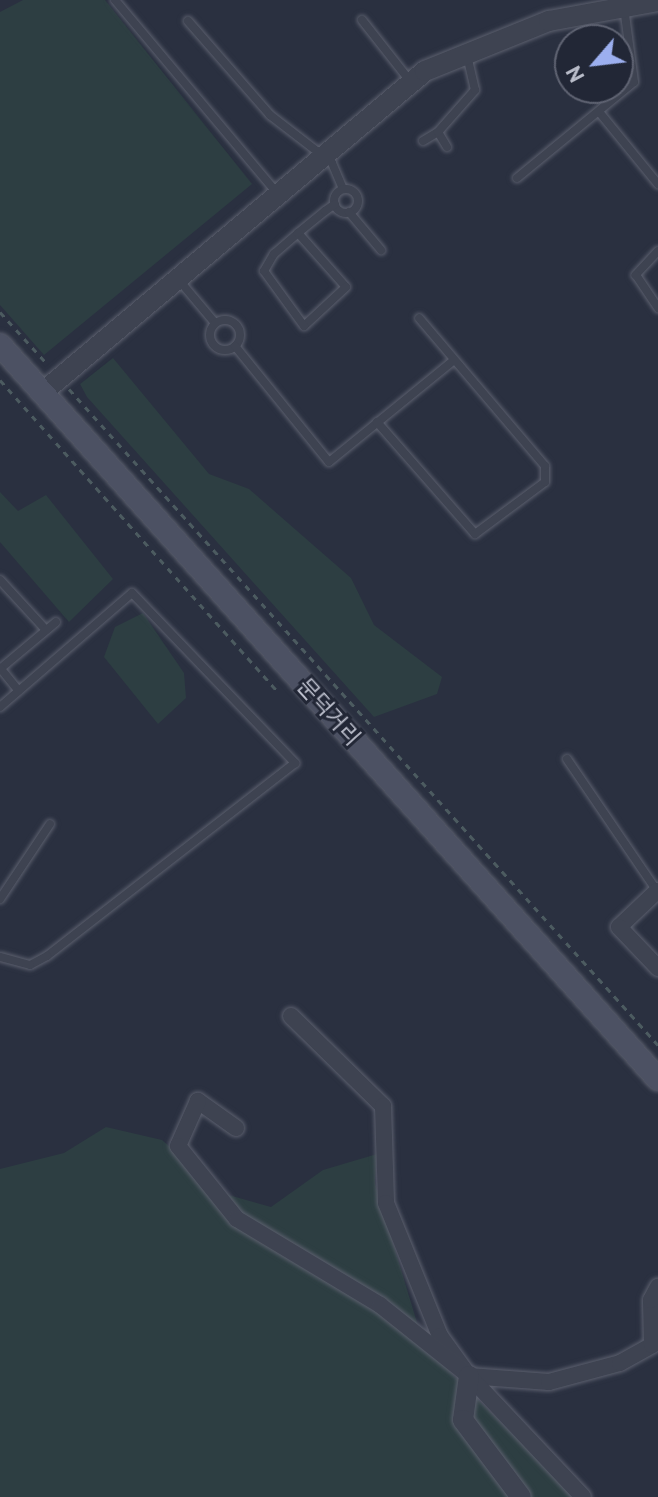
<!DOCTYPE html>
<html>
<head>
<meta charset="utf-8">
<style>
	body { margin:0 }
	#map { position:relative; width:658px; height:1497px; overflow:hidden; background:#2a3040; font-family:"PT Sans","Noto Sans KR",sans-serif }
	div>[style] { position:absolute }
	.green>* { inset:0; background:#2d3e42 }
	.path>* { height:3px; margin-top:-1.5px; transform-origin:0; background:repeating-linear-gradient(90deg,#4c5b60 0 6px,transparent 0 12px) }
	.roads { filter:drop-shadow(0 0 2px #5c606e) drop-shadow(0 0 2px #5c606e) }
	.service>* { height:8px; margin:-4px; padding:0 4px; transform-origin:4px; border-radius:4px; background:#3e4351 }
	.service>.ring { margin:-4px; padding:0; box-sizing:content-box; background:none; border:8px solid #3e4351; border-radius:50% }
	.minor>* { height:16px; margin:-8px; padding:0 8px; transform-origin:8px; border-radius:8px; background:#3e4351 }
	.tertiary>* { height:20px; margin:-10px; padding:0 10px; transform-origin:10px; border-radius:10px; background:#3e4351 }
	.secondary>* { height:22px; margin:-11px; padding:0 11px; transform-origin:11px; border-radius:11px; background:#4c5163 }
	span { translate:-50% -50%; white-space:nowrap; text-align:center; line-height:1.15; -webkit-text-stroke:6px #222736; paint-order:stroke }
	.street-label { font-size:22px; color:#bbbecb }
	.north { position:absolute; left:554px; top:24px; width:80px; height:80px; box-sizing:border-box; background:#222736; border:2px solid #5f6372; border-radius:50%; rotate:242deg; font-size:22px; font-weight:700; line-height:32px; text-align:center; color:#bbbecb }
	.north::after { content:''; display:block; margin:auto; width:28px; height:36px; background:#9cafef; clip-path:polygon(50% 0,100% 100%,50% 72%,0 100%) }
</style>
</head>
<body>
<div id="map">
	<div class="green">
		<div style="clip-path:polygon(23px 0,105px 0,252px 184px,44px 355px,0 305px,0 12px)"></div>
		<div style="clip-path:polygon(113px 358px,209px 474px,249px 489px,351px 578px,374px 625px,442px 677px,437px 694px,374px 717px,87px 397px,80px 384px)"></div>
		<div style="clip-path:polygon(0 492px,18px 511px,46px 495px,113px 579px,69px 622px,0 542px)"></div>
		<div style="clip-path:polygon(143px 613px,184px 673px,186px 698px,158px 724px,104px 657px,115px 627px)"></div>
		<div style="clip-path:polygon(106px 1127px,162px 1140px,225px 1194px,271px 1207px,323px 1170px,377px 1154px,375px 1183px,424px 1346px,576px 1497px,0 1497px,0 1169px,64px 1153px)"></div>
	</div>
	<div class="path">
		<div style="left:0;top:312px;width:72px;rotate:47.8deg"></div>
		<div style="left:0;top:380px;width:416px;rotate:48.3deg"></div>
		<div style="left:69px;top:389px;width:882px;rotate:48.08deg"></div>
	</div>
	<div class="roads">
		<div class="service">
			<div style="left:115px;top:0;width:252px;rotate:50deg"></div>
			<div style="left:362px;top:20px;width:78px;rotate:51.8deg"></div>
			<div style="left:188px;top:21px;width:125px;rotate:48.9deg"></div>
			<div style="left:270px;top:115px;width:78px;rotate:37.7deg"></div>
			<div style="left:332px;top:163px;width:28px;rotate:67deg"></div>
			<div style="left:600px;top:113px;width:92px;rotate:50.8deg"></div>
			<div style="left:423px;top:141px;width:17px;rotate:-31deg"></div>
			<div style="left:447px;top:147px;width:17px;rotate:-121deg"></div>
			<div style="left:438px;top:132px;width:56px;rotate:-48.6deg"></div>
			<div style="left:475px;top:90px;width:35px;rotate:-103deg"></div>
			<div style="left:517px;top:178px;width:151px;rotate:-39.4deg"></div>
			<div style="left:634px;top:82px;width:76px;rotate:-97.6deg"></div>
			<div class="ring" style="left:334px;top:189px;width:16px;height:16px"></div>
			<div style="left:349px;top:212px;width:50px;rotate:49.9deg"></div>
			<div style="left:298px;top:233px;width:72px;rotate:48.4deg"></div>
			<div style="left:346px;top:287px;width:57px;rotate:137.1deg"></div>
			<div style="left:304px;top:326px;width:68px;rotate:-126deg"></div>
			<div style="left:264px;top:271px;width:20px;rotate:-60deg"></div>
			<div style="left:274px;top:254px;width:32px;rotate:-41deg"></div>
			<div style="left:298px;top:233px;width:35px;rotate:-39deg"></div>
			<div style="left:325px;top:211px;width:12px;rotate:-35deg"></div>
			<div style="left:658px;top:251px;width:33px;rotate:133deg"></div>
			<div style="left:636px;top:275px;width:40px;rotate:56deg"></div>
			<div style="left:178px;top:279px;width:57px;rotate:49.9deg"></div>
			<div class="ring" style="left:210px;top:320px;width:22px;height:22px"></div>
			<div style="left:235px;top:346px;width:149px;rotate:51deg"></div>
			<div style="left:329px;top:462px;width:160px;rotate:-39.2deg"></div>
			<div style="left:377px;top:422px;width:149px;rotate:48.8deg"></div>
			<div style="left:475px;top:534px;width:87px;rotate:-36.6deg"></div>
			<div style="left:545px;top:482px;width:16px;rotate:-90deg"></div>
			<div style="left:545px;top:466px;width:194px;rotate:-130.4deg"></div>
			<div style="left:0;top:580px;width:68px;rotate:47.4deg"></div>
			<div style="left:0;top:669px;width:73px;rotate:-40deg"></div>
			<div style="left:1px;top:669px;width:28px;rotate:51deg"></div>
			<div style="left:0;top:707px;width:174px;rotate:-40.8deg"></div>
			<div style="left:132px;top:593px;width:236px;rotate:46.2deg"></div>
			<div style="left:295px;top:763px;width:314px;rotate:142.1deg"></div>
			<div style="left:47px;top:956px;width:19px;rotate:152deg"></div>
			<div style="left:30px;top:965px;width:31px;rotate:-165deg"></div>
			<div style="left:567px;top:759px;width:160px;rotate:55.7deg"></div>
			<div style="left:0;top:899px;width:90px;rotate:-56.3deg"></div>
		</div>
		<div class="minor">
			<div style="left:657px;top:891px;width:52px;rotate:136.5deg"></div>
			<div style="left:619px;top:927px;width:57px;rotate:46.4deg"></div>
			<div style="left:291px;top:1016px;width:129px;rotate:44.4deg"></div>
			<div style="left:383px;top:1106px;width:97px;rotate:88.2deg"></div>
			<div style="left:386px;top:1203px;width:144px;rotate:67.9deg"></div>
			<div style="left:440px;top:1336px;width:49px;rotate:54.1deg"></div>
			<div style="left:469px;top:1376px;width:80px;rotate:4.3deg"></div>
			<div style="left:549px;top:1382px;width:73px;rotate:-15deg"></div>
			<div style="left:620px;top:1363px;width:37px;rotate:-29deg"></div>
			<div style="left:652px;top:1345px;width:45px;rotate:-91.3deg"></div>
			<div style="left:651px;top:1300px;width:15px;rotate:-62deg"></div>
			<div style="left:236px;top:1128px;width:47px;rotate:-144.6deg"></div>
			<div style="left:198px;top:1101px;width:49px;rotate:114deg"></div>
			<div style="left:178px;top:1146px;width:94px;rotate:51.1deg"></div>
			<div style="left:237px;top:1219px;width:167px;rotate:31deg"></div>
			<div style="left:380px;top:1305px;width:114px;rotate:38.6deg"></div>
			<div style="left:469px;top:1376px;width:166px;rotate:46.7deg"></div>
		</div>
		<div class="tertiary">
			<div style="left:42px;top:393px;width:500px;rotate:-40.05deg"></div>
			<div style="left:425px;top:71px;width:134px;rotate:-22deg"></div>
			<div style="left:549px;top:21px;width:111px;rotate:-10.4deg"></div>
			<div style="left:469px;top:1376px;width:44px;rotate:97.8deg"></div>
			<div style="left:463px;top:1420px;width:96px;rotate:53deg"></div>
		</div>
		<div class="secondary">
			<div style="left:0;top:345px;width:986px;rotate:48.13deg"></div>
		</div>
	</div>
	<div class="street-label">
		<span style="left:329px;top:712px;rotate:48deg">문덕거리</span>
	</div>
	<div class="north">N</div>
</div>
</body>
</html>
